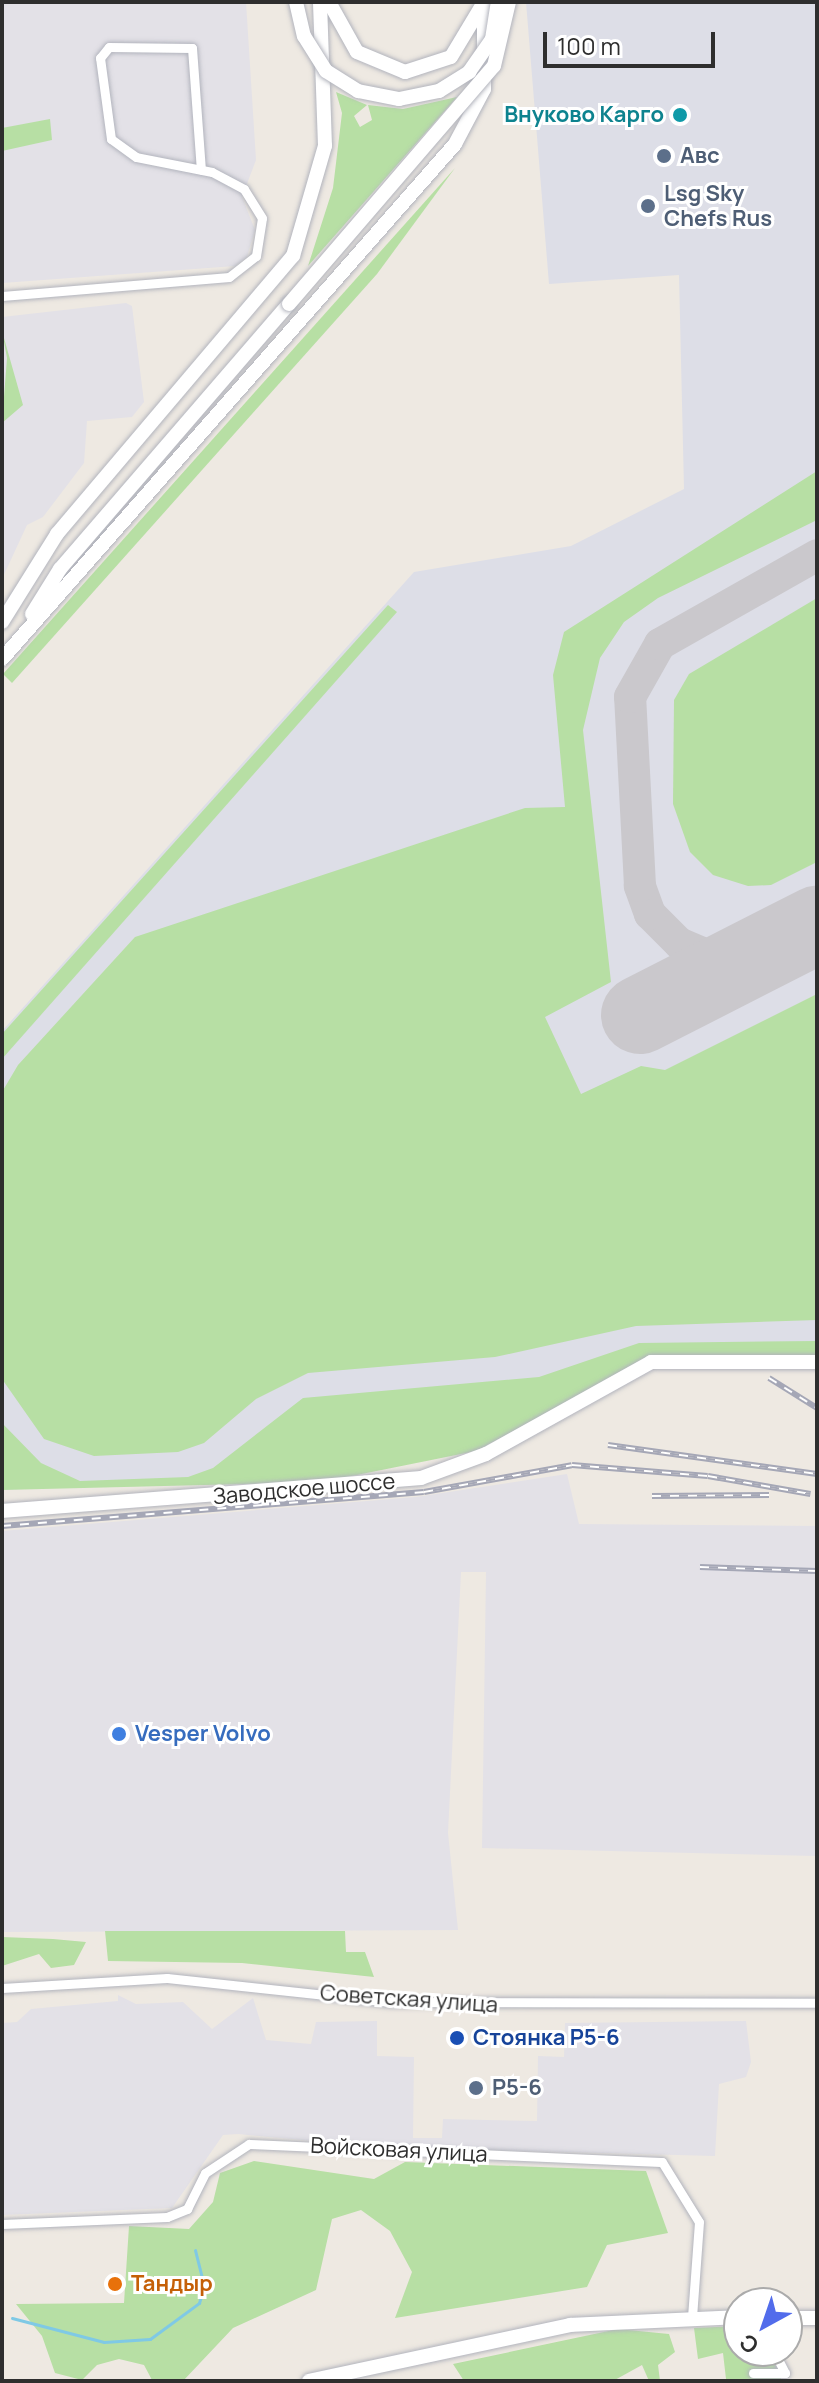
<!DOCTYPE html>
<html>
<head>
<meta charset="utf-8">
<style>
	body { margin:0 }
	#map { position:relative; width:819px; height:2383px; overflow:hidden; background:#eee9e2; font-family:Manrope,sans-serif }
	div>[style] { position:absolute }
	.industrial>* { inset:0; background:#e3e1e7 }
	.airport>* { inset:0; background:#dddee7 }
	.green>* { inset:0; background:#b7dfa4 }
	.stream>* { height:3px; margin:-1.5px; padding:0 1.5px; transform-origin:1.5px; border-radius:1.5px; background:#7fc9e5 }
	.taxiway>* { height:32px; margin:-16px; padding:0 16px; transform-origin:16px; border-radius:16px; background:#cac8cc }
	.runway>* { height:78px; margin:-39px; padding:0 39px; transform-origin:39px; border-radius:39px; background:#cac8cc }
	.roads { filter:drop-shadow(0 0 2px #b2b4bd) drop-shadow(0 0 2px #b2b4bd) }
	.street>* { height:9px; margin:-4.5px; padding:0 4.5px; transform-origin:4.5px; border-radius:4.5px; background:#fff }
	.secondary>* { height:14px; margin:-7px; padding:0 7px; transform-origin:7px; border-radius:7px; background:#fff }
	.rail>* { height:6px; margin-top:-3px; transform-origin:0; background:repeating-linear-gradient(90deg,#fff 0 9px,#a5a7b6 0 18px); box-sizing:border-box; border-block:2px solid #a5a7b6 }
	.bridges { filter:drop-shadow(0 0 2px #b2b4bd) drop-shadow(0 0 2px #b2b4bd) }
	.secondary-bridge>* { height:14px; margin:-7px; padding:0 7px; transform-origin:7px; border-radius:7px; background:#fff }
	.dots>* { width:22px; height:22px; translate:-50% -50%; box-sizing:border-box; border:4px solid #fff; border-radius:50% }
	span { translate:-50% -50%; white-space:nowrap; text-align:center; line-height:1.15; -webkit-text-stroke:6px #fff; paint-order:stroke }
	.culture-label { font-size:22px; color:#0d838f; font-weight:700 }
	.right { translate:-100% -50%; text-align:right }
	.service-label { font-size:22px; color:#4e5e75; font-weight:700 }
	.left { translate:0 -50%; text-align:left }
	.street-label { font-size:22px; color:#2e2e2e }
	.shop-label { font-size:22px; color:#366cbe; font-weight:700 }
	.transit-label { font-size:22px; color:#164399; font-weight:700 }
	.food-label { font-size:22px; color:#c56008; font-weight:700 }
	.frame { position:absolute; inset:0; border:4px solid #2e2e2e; pointer-events:none }
	.north { position:absolute; left:723px; top:2287px; width:80px; height:80px; box-sizing:border-box; background:#fff; border:2px solid #ababab; border-radius:50%; rotate:220deg; font-size:22px; font-weight:700; line-height:32px; text-align:center; color:#2e2e2e }
	.north::after { content:''; display:block; margin:auto; width:28px; height:36px; background:#526ceb; clip-path:polygon(50% 0,100% 100%,50% 72%,0 100%) }
	.scale { position:absolute; left:543px; top:32px; width:172px; height:36px; box-sizing:border-box; border:4px solid #2e2e2e; border-top:0; padding-left:10px; font-size:24px; line-height:28px; white-space:nowrap; color:#2e2e2e; -webkit-text-stroke:6px #fff; paint-order:stroke }
</style>
</head>
<body>
<div id="map">
	<div class="industrial">
		<div style="clip-path:polygon(2px 2px,246px 2px,256px 160px,242px 197px,255px 230px,247px 257px,235px 266px,2px 283px)"></div>
		<div style="clip-path:polygon(126px 303px,132px 306px,144px 402px,132px 417px,87px 421px,84px 463px,43px 517px,27px 525px,2px 579px,2px 317px)"></div>
		<div style="clip-path:polygon(567px 1474px,579px 1524px,817px 1526px,817px 1856px,482px 1848px,486px 1572px,461px 1572px,448px 1833px,458px 1930px,2px 1932px,2px 1531px,416px 1497px)"></div>
		<div style="clip-path:polygon(118px 1995px,136px 2004px,183px 2002px,212px 2029px,253px 1998px,266px 2040px,311px 2044px,316px 2022px,377px 2021px,377px 2056px,414px 2057px,413px 2138px,442px 2138px,443px 2119px,537px 2121px,538px 2056px,564px 2057px,565px 2023px,746px 2021px,751px 2062px,746px 2077px,719px 2084px,715px 2156px,376px 2147px,238px 2134px,223px 2135px,172px 2208px,2px 2215px,2px 2023px,17px 2022px,31px 2009px,118px 2001px)"></div>
	</div>
	<div class="airport">
		<div style="clip-path:polygon(526px 2px,817px 2px,817px 1349px,641px 1348px,269px 1477px,2px 1490px,2px 1031px,414px 572px,571px 546px,684px 489px,679px 275px,549px 284px)"></div>
	</div>
	<div class="green">
		<div style="clip-path:polygon(336px 92px,367px 105px,354px 116px,360px 127px,372px 120px,368px 105px,403px 109px,457px 97px,308px 266px,333px 188px,342px 113px)"></div>
		<div style="clip-path:polygon(50px 119px,52px 140px,2px 151px,2px 128px)"></div>
		<div style="clip-path:polygon(455px 168px,377px 274px,12px 683px,3px 674px)"></div>
		<div style="clip-path:polygon(2px 331px,23px 405px,2px 423px,7px 358px)"></div>
		<div style="clip-path:polygon(817px 471px,817px 520px,658px 598px,624px 622px,600px 658px,583px 730px,611px 982px,545px 1017px,581px 1094px,641px 1066px,665px 1070px,817px 994px,817px 1320px,636px 1326px,495px 1357px,308px 1373px,256px 1399px,204px 1443px,178px 1452px,94px 1456px,44px 1439px,2px 1379px,2px 1092px,18px 1065px,135px 937px,525px 808px,565px 807px,553px 675px,564px 632px)"></div>
		<div style="clip-path:polygon(817px 598px,817px 862px,771px 885px,748px 886px,713px 875px,690px 852px,673px 804px,674px 700px,689px 674px)"></div>
		<div style="clip-path:polygon(388px 605px,397px 612px,2px 1059px,2px 1034px)"></div>
		<div style="clip-path:polygon(817px 1341px,817px 1356px,654px 1357px,476px 1451px,322px 1482px,2px 1490px,2px 1423px,41px 1463px,80px 1481px,188px 1477px,213px 1468px,303px 1398px,539px 1377px,639px 1343px)"></div>
		<div style="clip-path:polygon(105px 1931px,345px 1931px,346px 1952px,365px 1952px,374px 1977px,242px 1963px,108px 1961px)"></div>
		<div style="clip-path:polygon(2px 1937px,53px 1939px,86px 1942px,74px 1965px,51px 1968px,39px 1954px,2px 1966px)"></div>
		<div style="clip-path:polygon(254px 2161px,374px 2179px,405px 2162px,646px 2171px,668px 2233px,607px 2245px,587px 2287px,395px 2318px,412px 2272px,390px 2231px,361px 2210px,332px 2219px,316px 2290px,233px 2328px,183px 2381px,152px 2380px,144px 2365px,119px 2359px,97px 2365px,82px 2380px,55px 2373px,42px 2336px,16px 2304px,124px 2303px,129px 2226px,189px 2229px,213px 2202px,220px 2173px)"></div>
		<div style="clip-path:polygon(739px 2326px,739px 2351px,769px 2351px,782px 2381px,719px 2381px,726px 2379px,723px 2353px,698px 2359px,694px 2328px)"></div>
		<div style="clip-path:polygon(618px 2329px,669px 2334px,675px 2352px,658px 2365px,660px 2381px,649px 2381px,642px 2365px,613px 2381px,464px 2381px,453px 2364px)"></div>
	</div>
	<div class="stream">
		<div style="left:12px;top:2318px;width:95px;rotate:14.6deg"></div>
		<div style="left:104px;top:2342px;width:46px;rotate:-3.7deg"></div>
		<div style="left:150px;top:2339px;width:61px;rotate:-36.3deg"></div>
		<div style="left:199px;top:2303px;width:18px;rotate:-74deg"></div>
		<div style="left:204px;top:2286px;width:37px;rotate:-104deg"></div>
	</div>
	<div class="taxiway">
		<div style="left:768px;top:950px;width:61px;rotate:175.3deg"></div>
		<div style="left:707px;top:955px;width:30px;rotate:-157deg"></div>
		<div style="left:679px;top:943px;width:41px;rotate:-135deg"></div>
		<div style="left:650px;top:914px;width:30px;rotate:-110deg"></div>
		<div style="left:640px;top:886px;width:189px;rotate:-93deg"></div>
		<div style="left:630px;top:697px;width:61px;rotate:-60.5deg"></div>
		<div style="left:660px;top:644px;width:180px;rotate:-29.5deg"></div>
	</div>
	<div class="runway">
		<div style="left:640px;top:1015px;width:199px;rotate:-27deg"></div>
	</div>
	<div class="roads">
		<div class="street">
			<div style="left:2px;top:296px;width:228px;rotate:-4.8deg"></div>
			<div style="left:229px;top:277px;width:34px;rotate:-38deg"></div>
			<div style="left:256px;top:256px;width:38px;rotate:-81deg"></div>
			<div style="left:262px;top:218px;width:34px;rotate:-122deg"></div>
			<div style="left:244px;top:189px;width:36px;rotate:-152deg"></div>
			<div style="left:212px;top:172px;width:77px;rotate:-168.8deg"></div>
			<div style="left:136px;top:157px;width:31px;rotate:-144deg"></div>
			<div style="left:111px;top:139px;width:82px;rotate:-97.7deg"></div>
			<div style="left:100px;top:58px;width:14px;rotate:-51deg"></div>
			<div style="left:109px;top:47px;width:83px;rotate:0.7deg"></div>
			<div style="left:192px;top:48px;width:122px;rotate:85.8deg"></div>
			<div style="left:2px;top:1988px;width:165px;rotate:-3.5deg"></div>
			<div style="left:167px;top:1978px;width:225px;rotate:6.1deg"></div>
			<div style="left:391px;top:2002px;width:426px;rotate:0.1deg"></div>
			<div style="left:2px;top:2224px;width:165px;rotate:-2.4deg"></div>
			<div style="left:167px;top:2217px;width:22px;rotate:-22deg"></div>
			<div style="left:187px;top:2209px;width:40px;rotate:-63.4deg"></div>
			<div style="left:205px;top:2173px;width:53px;rotate:-33.4deg"></div>
			<div style="left:249px;top:2144px;width:413px;rotate:2.5deg"></div>
			<div style="left:662px;top:2162px;width:70px;rotate:58.3deg"></div>
			<div style="left:699px;top:2222px;width:95px;rotate:94.2deg"></div>
			<div style="left:753px;top:2373px;width:32px"></div>
			<div style="left:785px;top:2373px;width:25px;rotate:-117deg"></div>
		</div>
		<div class="secondary">
			<div style="left:329px;top:2px;width:57px;rotate:60.8deg"></div>
			<div style="left:357px;top:52px;width:52px;rotate:22.6deg"></div>
			<div style="left:405px;top:72px;width:48px;rotate:-18.1deg"></div>
			<div style="left:451px;top:57px;width:58px;rotate:-59deg"></div>
			<div style="left:32px;top:614px;width:53px;rotate:-58.1deg"></div>
			<div style="left:60px;top:569px;width:350px;rotate:-49.2deg"></div>
			<div style="left:2px;top:622px;width:104px;rotate:-58deg"></div>
			<div style="left:57px;top:534px;width:365px;rotate:-49.7deg"></div>
			<div style="left:293px;top:256px;width:115px;rotate:-73.8deg"></div>
			<div style="left:325px;top:146px;width:144px;rotate:-92deg"></div>
			<div style="left:2px;top:659px;width:686px;rotate:-48.66deg"></div>
			<div style="left:455px;top:144px;width:62px;rotate:-62.2deg"></div>
			<div style="left:484px;top:89px;width:87px;rotate:-90deg"></div>
			<div style="left:2px;top:1511px;width:420px;rotate:-4.5deg"></div>
			<div style="left:421px;top:1478px;width:69px;rotate:-20.3deg"></div>
			<div style="left:486px;top:1454px;width:189px;rotate:-29.1deg"></div>
			<div style="left:651px;top:1362px;width:166px"></div>
			<div style="left:787px;top:2318px;width:30px"></div>
			<div style="left:309px;top:2381px;width:267px;rotate:-12.1deg"></div>
			<div style="left:570px;top:2325px;width:169px;rotate:-2.7deg"></div>
		</div>
	</div>
	<div class="rail">
		<div style="left:769px;top:1378px;width:57px;rotate:32deg"></div>
		<div style="left:608px;top:1445px;width:211px;rotate:7.9deg"></div>
		<div style="left:652px;top:1496px;width:117px;rotate:-0.5deg"></div>
		<div style="left:2px;top:1526px;width:423px;rotate:-4.6deg"></div>
		<div style="left:424px;top:1492px;width:150px;rotate:-10.3deg"></div>
		<div style="left:572px;top:1465px;width:136px;rotate:4.6deg"></div>
		<div style="left:708px;top:1476px;width:104px;rotate:10deg"></div>
		<div style="left:700px;top:1567px;width:117px;rotate:2deg"></div>
	</div>
	<div class="bridges">
		<div class="secondary-bridge">
			<div style="left:296px;top:2px;width:35px;rotate:77deg"></div>
			<div style="left:304px;top:36px;width:41px;rotate:57.8deg"></div>
			<div style="left:326px;top:71px;width:38px;rotate:32deg"></div>
			<div style="left:358px;top:91px;width:42px;rotate:11deg"></div>
			<div style="left:399px;top:99px;width:41px;rotate:-11.3deg"></div>
			<div style="left:439px;top:91px;width:36px;rotate:-32deg"></div>
			<div style="left:469px;top:72px;width:40px;rotate:-55.1deg"></div>
			<div style="left:492px;top:39px;width:37px;rotate:-81deg"></div>
			<div style="left:289px;top:304px;width:314px;rotate:-49.3deg"></div>
			<div style="left:494px;top:66px;width:66px;rotate:-76.8deg"></div>
		</div>
	</div>
	<div class="dots">
		<div style="left:680px;top:115px;background:#0f9aa8"></div>
		<div style="left:664px;top:156px;background:#5c6f8a"></div>
		<div style="left:648px;top:206px;background:#5c6f8a"></div>
		<div style="left:119px;top:1734px;background:#3f7fe0"></div>
		<div style="left:457px;top:2038px;background:#1a4fb4"></div>
		<div style="left:476px;top:2088px;background:#5c6f8a"></div>
		<div style="left:115px;top:2284px;background:#e8710a"></div>
	</div>
	<div class="culture-label">
		<span class="right" style="left:664px;top:115px">Внуково Карго</span>
	</div>
	<div class="service-label">
		<span class="left" style="left:680px;top:156px">Авс</span>
		<span class="left" style="left:664px;top:206px">Lsg Sky<br>Chefs Rus</span>
		<span class="left" style="left:492px;top:2088px">Р5-6</span>
	</div>
	<div class="street-label">
		<span style="left:304px;top:1489px;rotate:-5deg">Заводское шоссе</span>
		<span style="left:409px;top:1999px;rotate:4deg">Советская улица</span>
		<span style="left:399px;top:2150px;rotate:3deg">Войсковая улица</span>
	</div>
	<div class="shop-label">
		<span class="left" style="left:135px;top:1734px">Vesper Volvo</span>
	</div>
	<div class="transit-label">
		<span class="left" style="left:473px;top:2038px">Стоянка Р5-6</span>
	</div>
	<div class="food-label">
		<span class="left" style="left:131px;top:2284px">Тандыр</span>
	</div>
	<div class="frame"></div>
	<div class="north">С</div>
	<div class="scale">100 m</div>
</div>
</body>
</html>
